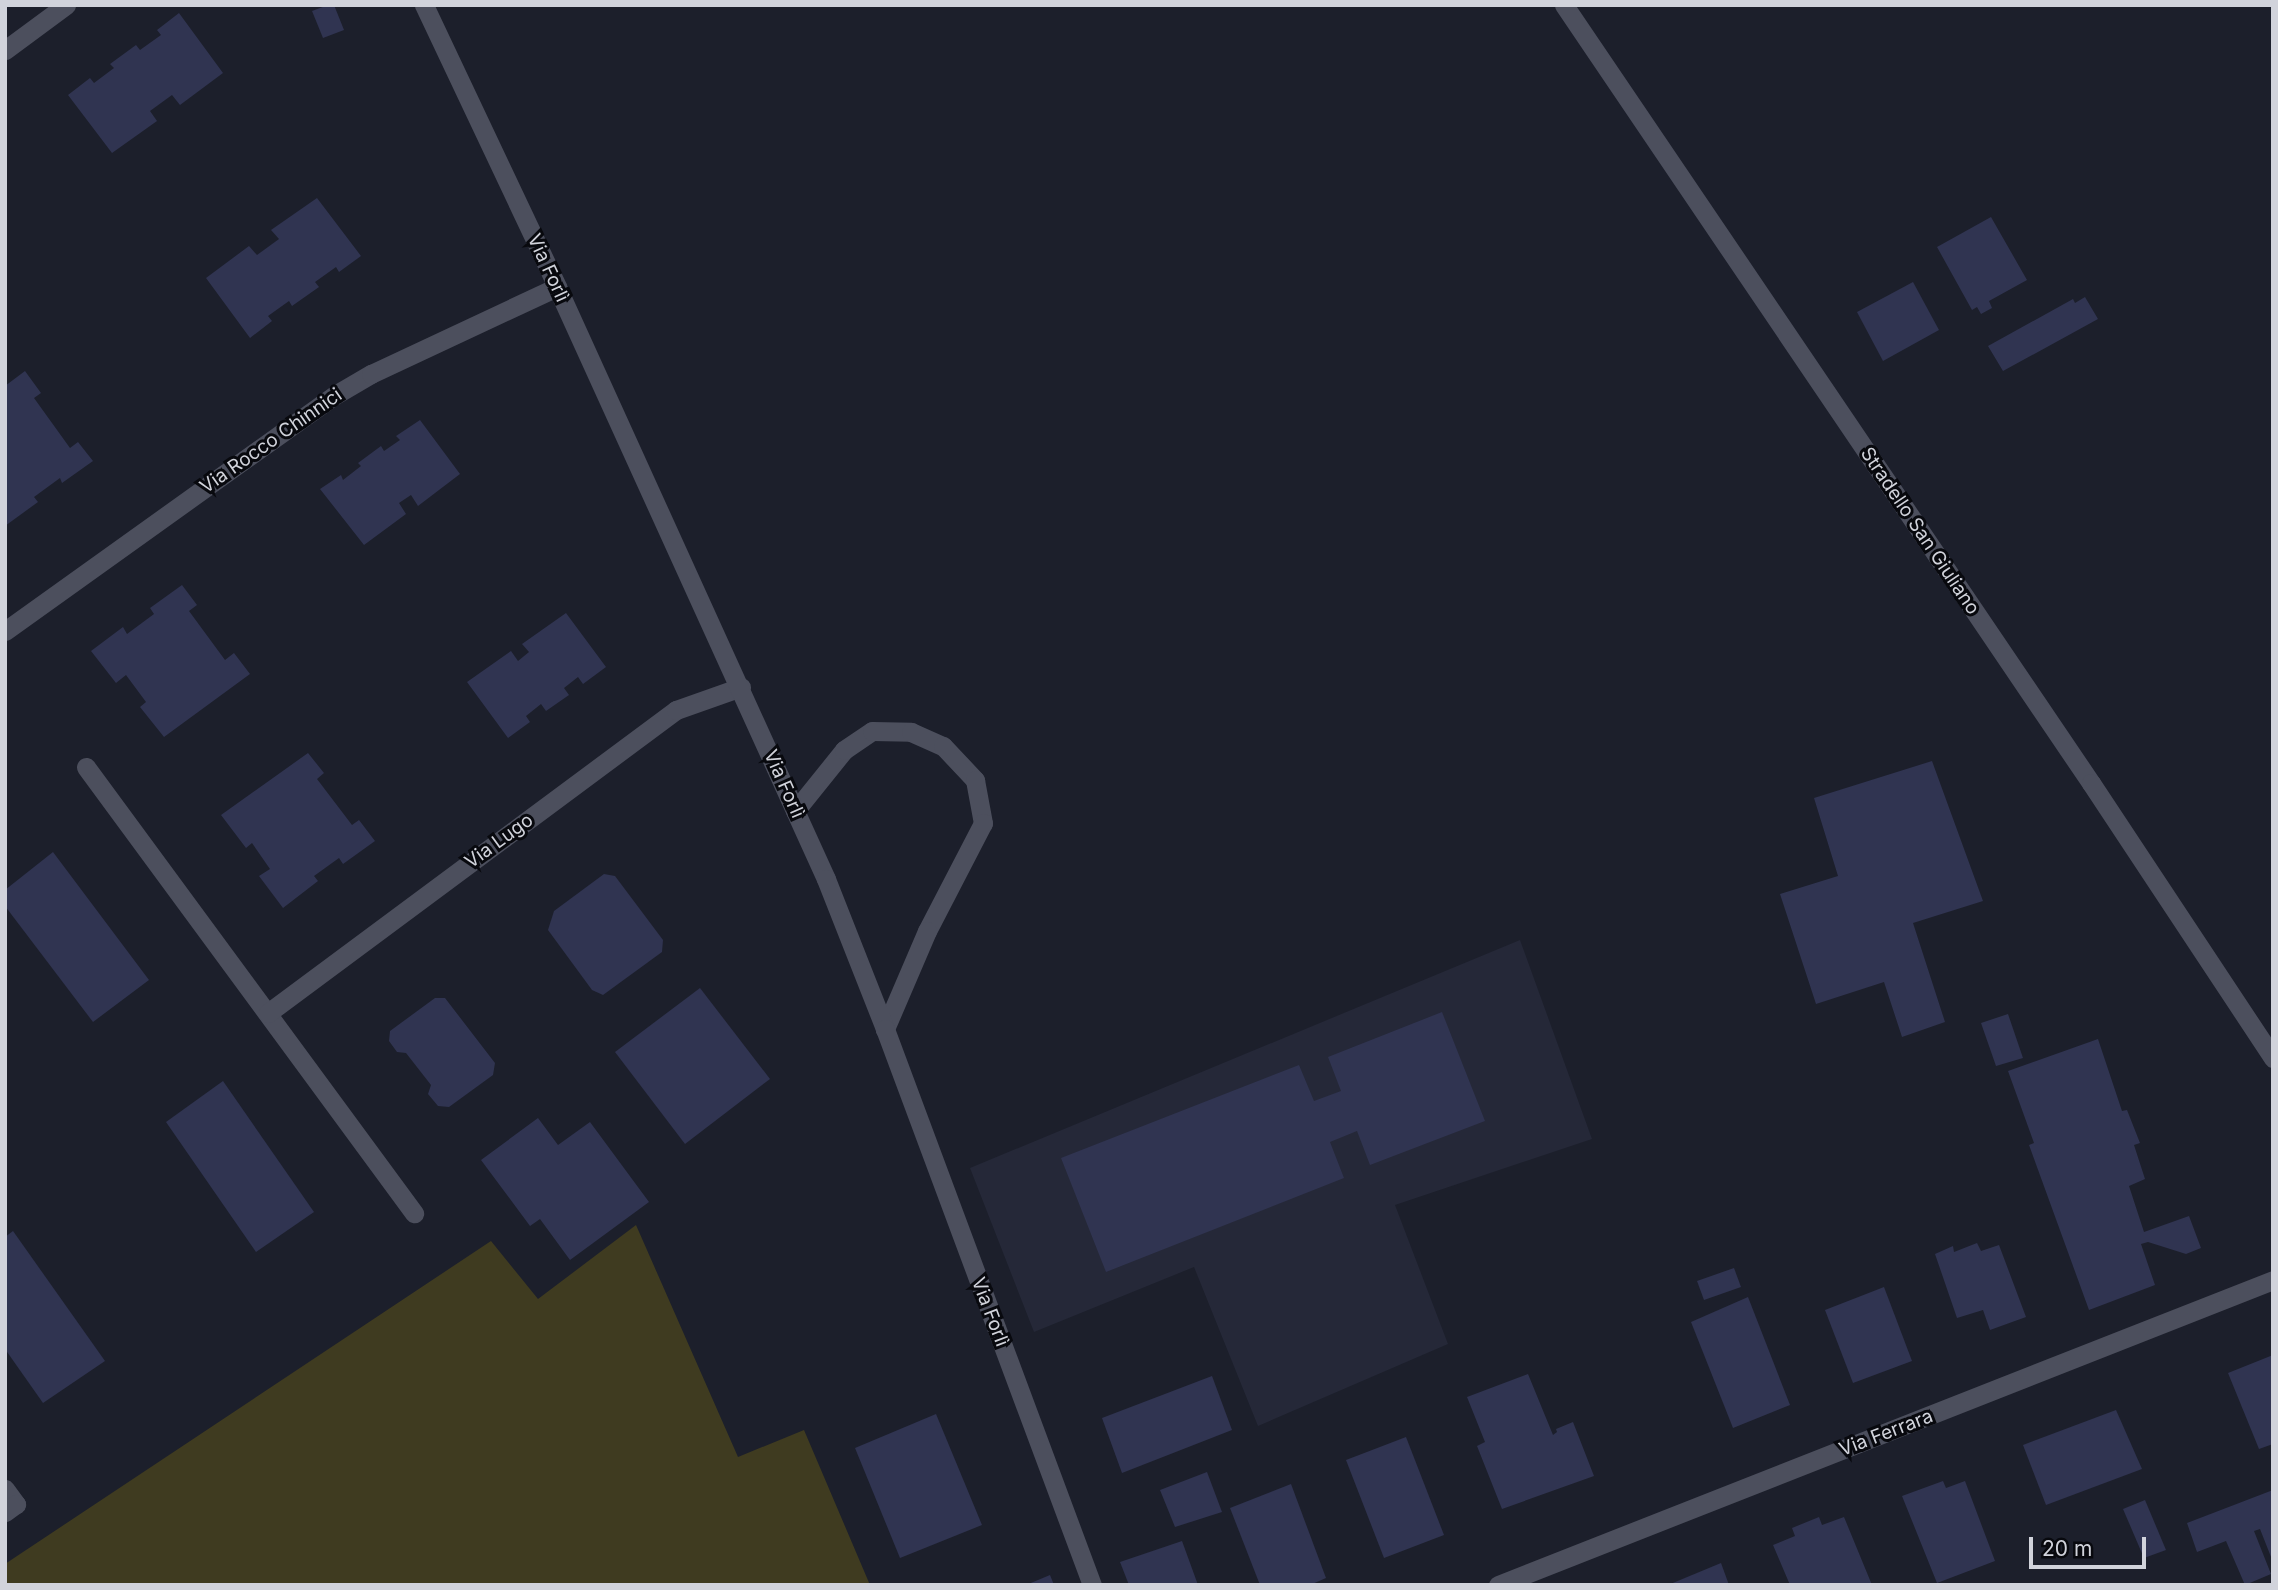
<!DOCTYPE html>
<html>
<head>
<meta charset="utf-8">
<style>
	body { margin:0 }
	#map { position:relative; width:2278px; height:1590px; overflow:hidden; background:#1c1f2b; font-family:Inter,sans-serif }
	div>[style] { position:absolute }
	.built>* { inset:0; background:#252838 }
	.green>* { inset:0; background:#3f3b20 }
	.building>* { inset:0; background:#303451 }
	.service>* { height:19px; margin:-9.5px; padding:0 9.5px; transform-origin:9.5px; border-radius:9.5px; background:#4c4f5d }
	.minor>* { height:19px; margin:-9.5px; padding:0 9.5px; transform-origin:9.5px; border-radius:9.5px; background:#4c4f5d }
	span { translate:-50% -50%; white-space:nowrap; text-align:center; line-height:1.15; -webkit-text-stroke:6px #08090e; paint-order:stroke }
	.street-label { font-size:19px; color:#d1d3db }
	.frame { position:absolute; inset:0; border:7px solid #d1d3db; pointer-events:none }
	.scale { position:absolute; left:2029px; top:1537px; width:117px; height:32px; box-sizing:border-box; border:4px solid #d1d3db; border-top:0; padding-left:9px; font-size:21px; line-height:24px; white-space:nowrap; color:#d1d3db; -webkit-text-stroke:5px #08090e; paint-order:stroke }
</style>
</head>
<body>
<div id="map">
	<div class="built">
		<div style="clip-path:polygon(1520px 940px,1592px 1139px,1395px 1205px,1448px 1344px,1258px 1426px,1194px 1267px,1034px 1332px,970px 1168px)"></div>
	</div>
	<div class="green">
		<div style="clip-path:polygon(636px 1225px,738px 1457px,804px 1430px,870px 1585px,5px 1585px,5px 1564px,491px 1241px,538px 1299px)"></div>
	</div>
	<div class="building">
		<div style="clip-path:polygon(328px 5px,334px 5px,344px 30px,323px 38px,312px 11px)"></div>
		<div style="clip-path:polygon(179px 13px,223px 73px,180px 105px,172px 95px,150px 111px,157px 121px,112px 153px,68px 95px,90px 78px,94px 83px,114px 68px,110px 64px,136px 45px,140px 50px,161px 35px,157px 30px)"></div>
		<div style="clip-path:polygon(317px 198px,361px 256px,339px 272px,336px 267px,315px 282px,319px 287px,292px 306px,289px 301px,268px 316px,272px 321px,250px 338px,206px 278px,249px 246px,257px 255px,279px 239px,271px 230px)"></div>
		<div style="clip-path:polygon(1991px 217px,2027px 280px,1989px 301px,1992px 308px,1981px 314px,1977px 307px,1972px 310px,1937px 247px)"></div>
		<div style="clip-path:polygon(1913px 282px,1939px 330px,1883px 361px,1857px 312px)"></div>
		<div style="clip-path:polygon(2085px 297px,2098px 319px,2003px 371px,1988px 346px,2073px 299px,2075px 303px)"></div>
		<div style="clip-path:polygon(25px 371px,41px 393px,34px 398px,70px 448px,78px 442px,93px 461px,62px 483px,60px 478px,34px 497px,38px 502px,5px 526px,5px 386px)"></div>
		<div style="clip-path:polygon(420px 420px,460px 474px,418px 506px,411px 495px,399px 503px,406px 514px,364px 545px,320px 489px,341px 475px,343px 480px,361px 466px,358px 463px,381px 446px,384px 451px,400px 440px,396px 436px)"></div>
		<div style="clip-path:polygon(182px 585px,197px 605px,189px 611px,225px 660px,234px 653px,250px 674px,164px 737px,140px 707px,146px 702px,126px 675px,116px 683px,91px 651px,123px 627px,127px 634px,154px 614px,150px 608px)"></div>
		<div style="clip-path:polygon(566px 613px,606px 667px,583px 684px,578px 677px,564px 688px,569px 695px,546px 711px,541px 704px,526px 716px,530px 722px,508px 738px,467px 682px,511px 651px,518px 661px,529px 652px,522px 644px)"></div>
		<div style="clip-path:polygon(308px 753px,324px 773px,317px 779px,352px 825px,359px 820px,375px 841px,343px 864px,339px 858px,314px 876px,318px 881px,283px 908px,259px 876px,270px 869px,252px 843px,246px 848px,221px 815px)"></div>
		<div style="clip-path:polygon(1932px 761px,1983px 901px,1913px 923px,1945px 1022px,1902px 1037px,1884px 982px,1816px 1004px,1780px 894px,1838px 876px,1814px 798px)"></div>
		<div style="clip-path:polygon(53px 852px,149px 980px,93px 1022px,5px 906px,5px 890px)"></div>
		<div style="clip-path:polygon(604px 874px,615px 876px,663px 940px,662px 952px,603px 995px,592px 990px,548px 930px,554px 911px)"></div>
		<div style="clip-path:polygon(700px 988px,770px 1079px,685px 1144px,615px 1052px)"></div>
		<div style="clip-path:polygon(435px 998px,445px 998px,495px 1063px,493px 1075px,449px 1107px,438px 1106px,428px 1094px,431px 1085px,406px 1053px,397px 1052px,389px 1041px,390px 1031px)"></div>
		<div style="clip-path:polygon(1442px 1012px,1485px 1121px,1370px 1165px,1357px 1131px,1330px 1142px,1344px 1178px,1106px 1272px,1061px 1158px,1299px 1065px,1314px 1101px,1341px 1091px,1328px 1057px)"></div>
		<div style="clip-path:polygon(2008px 1014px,2023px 1058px,1996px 1066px,1981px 1023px)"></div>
		<div style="clip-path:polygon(2098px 1039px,2122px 1111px,2127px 1110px,2140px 1143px,2134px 1145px,2145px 1179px,2129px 1186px,2144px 1232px,2189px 1216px,2201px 1248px,2186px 1254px,2148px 1242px,2141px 1244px,2155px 1285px,2089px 1310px,2029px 1145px,2034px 1143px,2008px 1071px)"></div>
		<div style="clip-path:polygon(223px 1081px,314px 1212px,256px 1252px,166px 1122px)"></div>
		<div style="clip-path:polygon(538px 1118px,558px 1145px,590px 1122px,649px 1202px,570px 1260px,540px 1219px,530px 1226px,481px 1160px)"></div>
		<div style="clip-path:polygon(13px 1231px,105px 1361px,43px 1403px,5px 1349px,5px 1237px)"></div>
		<div style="clip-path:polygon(1977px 1243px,1981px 1251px,1999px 1245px,2026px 1317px,1990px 1330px,1983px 1310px,1957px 1318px,1935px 1254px,1953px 1246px,1954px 1252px)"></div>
		<div style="clip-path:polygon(1734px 1268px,1741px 1287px,1704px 1300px,1697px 1281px)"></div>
		<div style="clip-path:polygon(1884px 1287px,1912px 1361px,1853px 1383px,1825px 1310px)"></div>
		<div style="clip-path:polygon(1748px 1297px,1790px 1405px,1733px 1428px,1691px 1322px)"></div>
		<div style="clip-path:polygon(2273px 1355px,2273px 1444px,2259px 1449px,2228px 1373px)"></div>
		<div style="clip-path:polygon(1528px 1374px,1553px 1435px,1557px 1432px,1556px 1429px,1573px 1422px,1594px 1476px,1502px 1509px,1477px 1446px,1485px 1442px,1467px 1397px)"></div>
		<div style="clip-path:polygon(1212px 1376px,1232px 1430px,1122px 1473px,1102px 1418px)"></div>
		<div style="clip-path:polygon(2116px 1410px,2142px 1469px,2046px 1505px,2023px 1445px)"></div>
		<div style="clip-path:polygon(936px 1414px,982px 1525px,900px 1558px,855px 1448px)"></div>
		<div style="clip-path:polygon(1406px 1437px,1444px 1535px,1384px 1558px,1346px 1460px)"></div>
		<div style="clip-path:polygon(1207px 1472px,1222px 1512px,1175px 1527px,1160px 1490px)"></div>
		<div style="clip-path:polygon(1943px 1481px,1946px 1488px,1965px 1481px,1995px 1561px,1937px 1583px,1902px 1496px)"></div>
		<div style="clip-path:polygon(1291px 1484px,1326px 1578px,1310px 1585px,1260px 1585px,1230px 1508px)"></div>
		<div style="clip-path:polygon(2273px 1490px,2273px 1562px,2260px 1529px,2254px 1531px,2271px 1574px,2245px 1585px,2226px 1541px,2197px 1552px,2187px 1523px)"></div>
		<div style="clip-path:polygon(2145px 1500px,2166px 1550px,2144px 1558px,2123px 1509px)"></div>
		<div style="clip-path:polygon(1819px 1517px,1822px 1525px,1844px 1517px,1872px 1585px,1790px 1585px,1773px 1545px,1795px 1536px,1792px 1528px)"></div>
		<div style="clip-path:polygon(1182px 1541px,1198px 1585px,1129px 1585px,1120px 1562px)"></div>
		<div style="clip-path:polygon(1721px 1563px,1729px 1585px,1668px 1585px)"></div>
		<div style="clip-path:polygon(1050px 1575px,1054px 1585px,1026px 1585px)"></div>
	</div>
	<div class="service">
		<div style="left:5px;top:50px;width:76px;rotate:-36.4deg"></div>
		<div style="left:86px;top:767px;width:554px;rotate:53.67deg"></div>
		<div style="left:795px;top:811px;width:78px;rotate:-51.2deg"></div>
		<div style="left:844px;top:750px;width:34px;rotate:-34deg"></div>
		<div style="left:872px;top:731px;width:39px;rotate:1deg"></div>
		<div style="left:911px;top:732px;width:35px;rotate:24deg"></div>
		<div style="left:943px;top:746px;width:47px;rotate:46.7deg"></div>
		<div style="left:975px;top:780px;width:44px;rotate:79.5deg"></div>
		<div style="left:983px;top:823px;width:122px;rotate:117.4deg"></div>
		<div style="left:927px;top:931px;width:107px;rotate:113.2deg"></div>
		<div style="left:268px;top:1013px;width:508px;rotate:-36.6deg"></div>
		<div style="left:676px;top:710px;width:69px;rotate:-19.5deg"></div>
		<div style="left:5px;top:1489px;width:19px;rotate:54deg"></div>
		<div style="left:16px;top:1504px;width:14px;rotate:144deg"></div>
	</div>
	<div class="minor">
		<div style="left:424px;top:5px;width:312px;rotate:64.7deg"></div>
		<div style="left:557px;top:287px;width:650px;rotate:65.56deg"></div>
		<div style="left:826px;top:879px;width:161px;rotate:68.5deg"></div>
		<div style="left:885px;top:1029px;width:593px;rotate:69.58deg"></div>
		<div style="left:1564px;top:5px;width:940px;rotate:55.89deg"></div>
		<div style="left:2091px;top:783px;width:330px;rotate:56.5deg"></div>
		<div style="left:5px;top:631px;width:406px;rotate:-35.6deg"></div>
		<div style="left:335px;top:395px;width:42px;rotate:-30.3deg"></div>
		<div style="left:371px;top:374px;width:205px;rotate:-25.1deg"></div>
		<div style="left:1498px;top:1585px;width:833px;rotate:-21.48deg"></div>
	</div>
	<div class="street-label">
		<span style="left:548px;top:268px;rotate:65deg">Via Forlì</span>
		<span style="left:271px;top:441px;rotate:-35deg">Via Rocco Chinnici</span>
		<span style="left:1920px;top:531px;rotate:56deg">Stradello San Giuliano</span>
		<span style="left:784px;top:784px;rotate:66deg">Via Forlì</span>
		<span style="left:499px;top:841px;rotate:-36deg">Via Lugo</span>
		<span style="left:990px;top:1312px;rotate:69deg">Via Forlì</span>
		<span style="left:1886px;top:1433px;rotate:-21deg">Via Ferrara</span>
	</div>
	<div class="frame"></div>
	<div class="scale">20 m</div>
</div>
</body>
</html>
